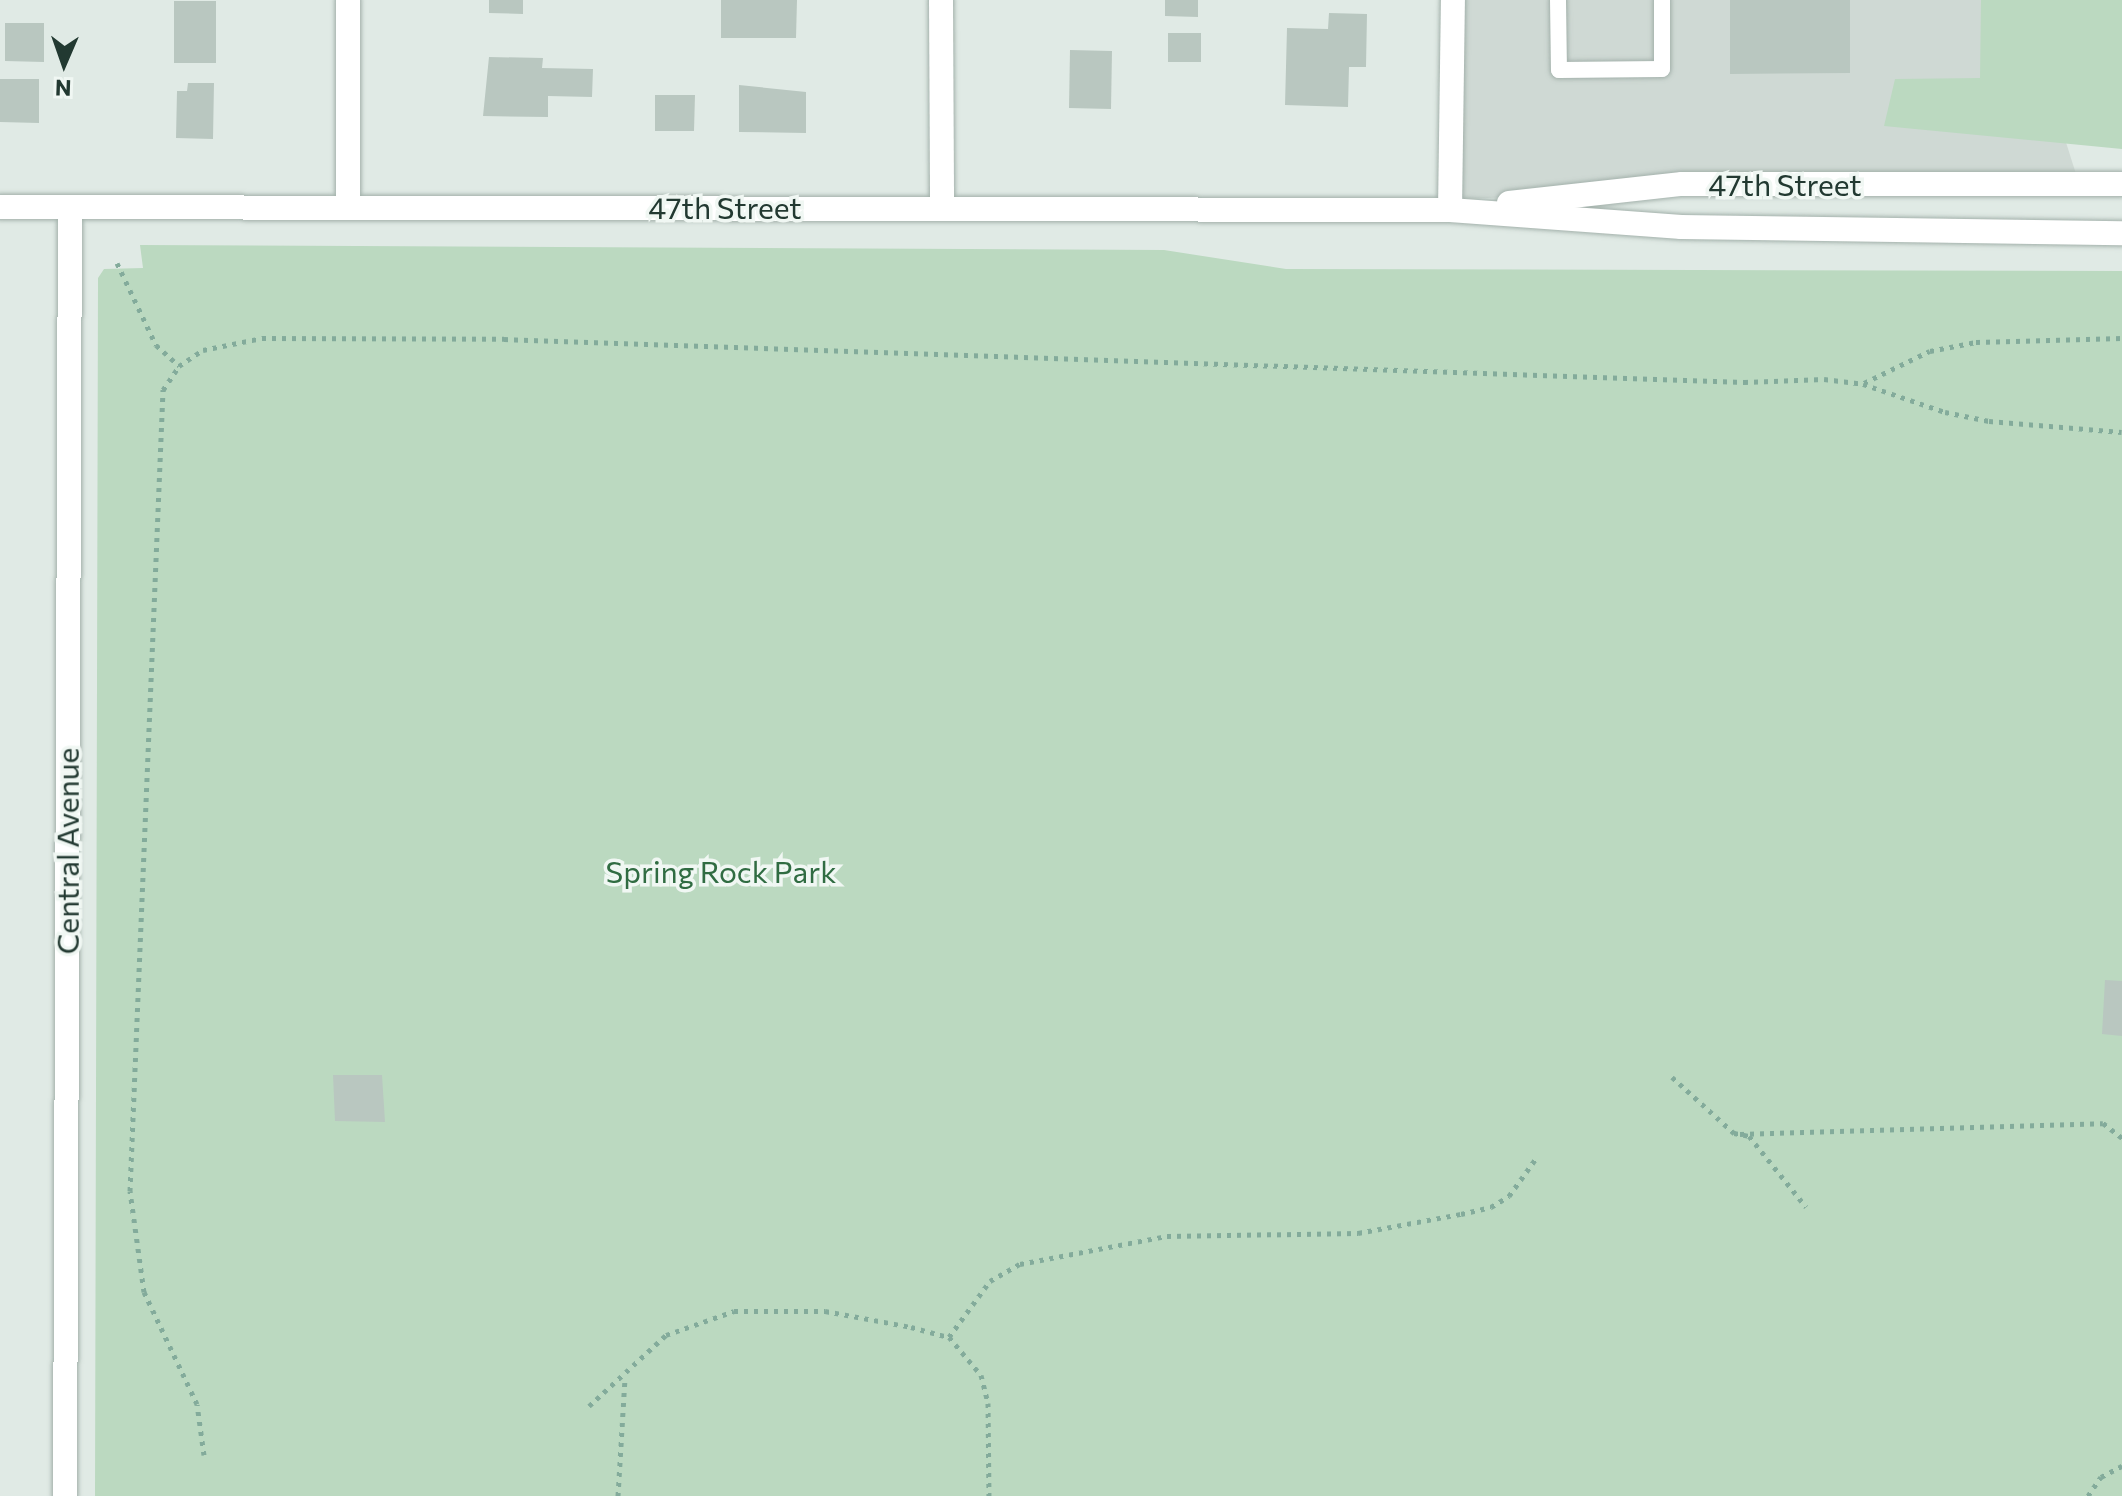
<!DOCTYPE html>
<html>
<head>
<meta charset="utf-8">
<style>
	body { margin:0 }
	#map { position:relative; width:2122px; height:1496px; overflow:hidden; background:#e0eae5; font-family:Commissioner,sans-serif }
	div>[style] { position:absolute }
	.built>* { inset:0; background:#cfd9d4 }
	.green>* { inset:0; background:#bbd9c0 }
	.building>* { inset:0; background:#b9c7c0 }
	.path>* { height:5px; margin-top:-2.5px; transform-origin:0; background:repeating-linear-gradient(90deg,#83ab9b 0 4px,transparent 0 10px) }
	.roads { filter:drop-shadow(0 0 2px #a3b1ab) drop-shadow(0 0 2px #a3b1ab) }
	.service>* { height:16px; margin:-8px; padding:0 8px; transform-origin:8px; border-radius:8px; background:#fff }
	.minor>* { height:24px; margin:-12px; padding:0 12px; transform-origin:12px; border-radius:12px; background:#fff }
	.secondary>* { height:24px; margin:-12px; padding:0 12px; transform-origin:12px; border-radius:12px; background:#fff }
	span { translate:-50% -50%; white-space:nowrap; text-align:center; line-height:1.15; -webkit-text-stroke:7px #f0f7f3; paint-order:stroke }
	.street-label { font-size:30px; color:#223931 }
	.park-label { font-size:30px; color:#306c42 }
	.north { position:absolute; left:24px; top:24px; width:80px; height:80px; -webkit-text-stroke:6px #f0f7f3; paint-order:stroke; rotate:182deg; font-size:22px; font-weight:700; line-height:32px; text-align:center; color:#223931 }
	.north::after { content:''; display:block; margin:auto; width:28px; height:36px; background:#223931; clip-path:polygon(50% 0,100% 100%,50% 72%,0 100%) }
</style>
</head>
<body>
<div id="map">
	<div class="built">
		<div style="clip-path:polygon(1464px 0,2021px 0,2076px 174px,1462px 199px)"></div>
	</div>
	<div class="green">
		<div style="clip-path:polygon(1981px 0,2122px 0,2122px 149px,1884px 126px,1895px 79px,1980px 78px)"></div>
		<div style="clip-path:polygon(140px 245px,1164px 250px,1286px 269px,2122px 271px,2122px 1496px,95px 1496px,98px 278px,104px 269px,143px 268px)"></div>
	</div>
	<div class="building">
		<div style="clip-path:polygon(489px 0,523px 0,523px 14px,489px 13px)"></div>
		<div style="clip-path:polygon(721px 0,797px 0,796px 38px,721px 38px)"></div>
		<div style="clip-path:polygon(1165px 0,1198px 0,1198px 17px,1165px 16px)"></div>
		<div style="clip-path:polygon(1730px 0,1850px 0,1850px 73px,1730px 74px)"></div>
		<div style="clip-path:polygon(174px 1px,216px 1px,216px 63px,174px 63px)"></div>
		<div style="clip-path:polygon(1329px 13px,1367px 14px,1366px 67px,1349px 67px,1348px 107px,1285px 105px,1287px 28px,1328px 29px)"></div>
		<div style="clip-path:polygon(5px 23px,44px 23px,44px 62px,5px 61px)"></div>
		<div style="clip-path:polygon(1168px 33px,1201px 33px,1201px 62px,1168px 62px)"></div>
		<div style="clip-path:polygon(1070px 50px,1112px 51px,1111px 109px,1069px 108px)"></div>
		<div style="clip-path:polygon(489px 57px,543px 58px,542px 68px,593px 69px,592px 97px,548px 96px,548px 117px,483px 116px)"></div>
		<div style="clip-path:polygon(0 79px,39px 79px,39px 123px,0 122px)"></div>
		<div style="clip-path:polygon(188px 83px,214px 83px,213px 139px,176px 138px,177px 91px,187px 91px)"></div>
		<div style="clip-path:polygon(739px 85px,806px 92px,806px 133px,739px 132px)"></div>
		<div style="clip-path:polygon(655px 95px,695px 95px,694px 131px,655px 131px)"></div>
		<div style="clip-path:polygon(2105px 980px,2122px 981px,2122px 1036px,2102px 1034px)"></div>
		<div style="clip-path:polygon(333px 1075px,382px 1075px,385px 1122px,335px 1121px)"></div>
	</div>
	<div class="path">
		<div style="left:117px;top:263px;width:91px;rotate:64.6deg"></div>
		<div style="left:156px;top:345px;width:31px;rotate:42deg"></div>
		<div style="left:1864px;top:383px;width:73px;rotate:-25.9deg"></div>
		<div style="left:1930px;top:351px;width:47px;rotate:-11.1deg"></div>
		<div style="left:1976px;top:342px;width:146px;rotate:-1.6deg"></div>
		<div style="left:1672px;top:1077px;width:84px;rotate:42.1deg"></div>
		<div style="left:1734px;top:1133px;width:15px;rotate:11deg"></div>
		<div style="left:1749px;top:1136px;width:91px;rotate:51.2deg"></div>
		<div style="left:1740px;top:1134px;width:363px;rotate:-1.7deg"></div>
		<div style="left:2103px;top:1123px;width:24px;rotate:38deg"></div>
		<div style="left:949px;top:1337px;width:69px;rotate:-53.8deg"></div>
		<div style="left:990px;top:1281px;width:34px;rotate:-30deg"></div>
		<div style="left:1020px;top:1264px;width:150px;rotate:-10.8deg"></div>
		<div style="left:1167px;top:1236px;width:191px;rotate:-0.9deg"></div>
		<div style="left:1358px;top:1233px;width:105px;rotate:-10.5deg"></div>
		<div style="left:1461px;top:1214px;width:31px;rotate:-13deg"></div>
		<div style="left:1491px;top:1207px;width:21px;rotate:-31deg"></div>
		<div style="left:1509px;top:1196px;width:48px;rotate:-54.3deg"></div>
		<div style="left:589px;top:1406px;width:105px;rotate:-42.7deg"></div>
		<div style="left:666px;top:1335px;width:72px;rotate:-19.4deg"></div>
		<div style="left:734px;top:1311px;width:91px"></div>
		<div style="left:825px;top:1311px;width:87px;rotate:10.5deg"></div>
		<div style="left:911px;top:1327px;width:39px;rotate:15deg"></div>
		<div style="left:949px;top:1337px;width:50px;rotate:49.9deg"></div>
		<div style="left:981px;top:1375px;width:29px;rotate:76deg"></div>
		<div style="left:988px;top:1403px;width:93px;rotate:89.4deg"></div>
		<div style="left:204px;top:1455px;width:51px;rotate:-97.8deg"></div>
		<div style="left:197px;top:1404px;width:124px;rotate:-115.3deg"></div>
		<div style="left:144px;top:1292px;width:102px;rotate:-97.9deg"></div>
		<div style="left:130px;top:1191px;width:802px;rotate:-87.64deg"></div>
		<div style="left:163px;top:390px;width:29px;rotate:-56deg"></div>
		<div style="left:179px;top:366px;width:29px;rotate:-34deg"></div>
		<div style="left:203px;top:350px;width:60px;rotate:-11.5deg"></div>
		<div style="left:262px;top:338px;width:242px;rotate:0.2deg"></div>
		<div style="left:504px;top:339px;width:1241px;rotate:1.99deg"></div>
		<div style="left:1744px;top:382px;width:80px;rotate:-2.1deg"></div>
		<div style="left:1824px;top:379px;width:39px;rotate:7deg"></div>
		<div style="left:1863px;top:384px;width:87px;rotate:18.9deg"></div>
		<div style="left:1945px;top:412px;width:45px;rotate:11.6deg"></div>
		<div style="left:1989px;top:421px;width:133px;rotate:4.7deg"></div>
		<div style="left:618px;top:1496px;width:119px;rotate:-86.6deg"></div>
		<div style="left:2088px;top:1496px;width:23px;rotate:-56deg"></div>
		<div style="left:2101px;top:1477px;width:24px;rotate:-28deg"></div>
	</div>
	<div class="roads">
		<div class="service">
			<div style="left:1558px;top:0;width:70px;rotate:89.2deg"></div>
			<div style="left:1559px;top:70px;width:103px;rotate:-0.6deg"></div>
			<div style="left:1662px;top:69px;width:69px;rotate:-90deg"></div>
		</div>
		<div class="minor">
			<div style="left:348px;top:0;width:208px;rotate:90deg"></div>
			<div style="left:941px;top:0;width:206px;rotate:89.7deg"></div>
			<div style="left:1450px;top:210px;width:210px;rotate:-89.2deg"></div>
			<div style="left:65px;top:1496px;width:1289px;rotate:-89.78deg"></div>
		</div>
		<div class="secondary">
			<div style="left:1509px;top:203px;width:174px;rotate:-6.3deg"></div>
			<div style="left:1682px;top:184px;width:440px"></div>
			<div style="left:0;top:207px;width:1450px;rotate:0.12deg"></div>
			<div style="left:1450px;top:210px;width:232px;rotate:4.2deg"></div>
			<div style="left:1681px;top:227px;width:441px;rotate:0.8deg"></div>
		</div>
	</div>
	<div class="street-label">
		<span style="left:1785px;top:184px">47th Street</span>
		<span style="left:725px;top:207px">47th Street</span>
		<span style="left:67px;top:851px;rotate:-90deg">Central Avenue</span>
	</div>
	<div class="park-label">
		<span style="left:721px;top:871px">Spring Rock Park</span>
	</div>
	<div class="north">N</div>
</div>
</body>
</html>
